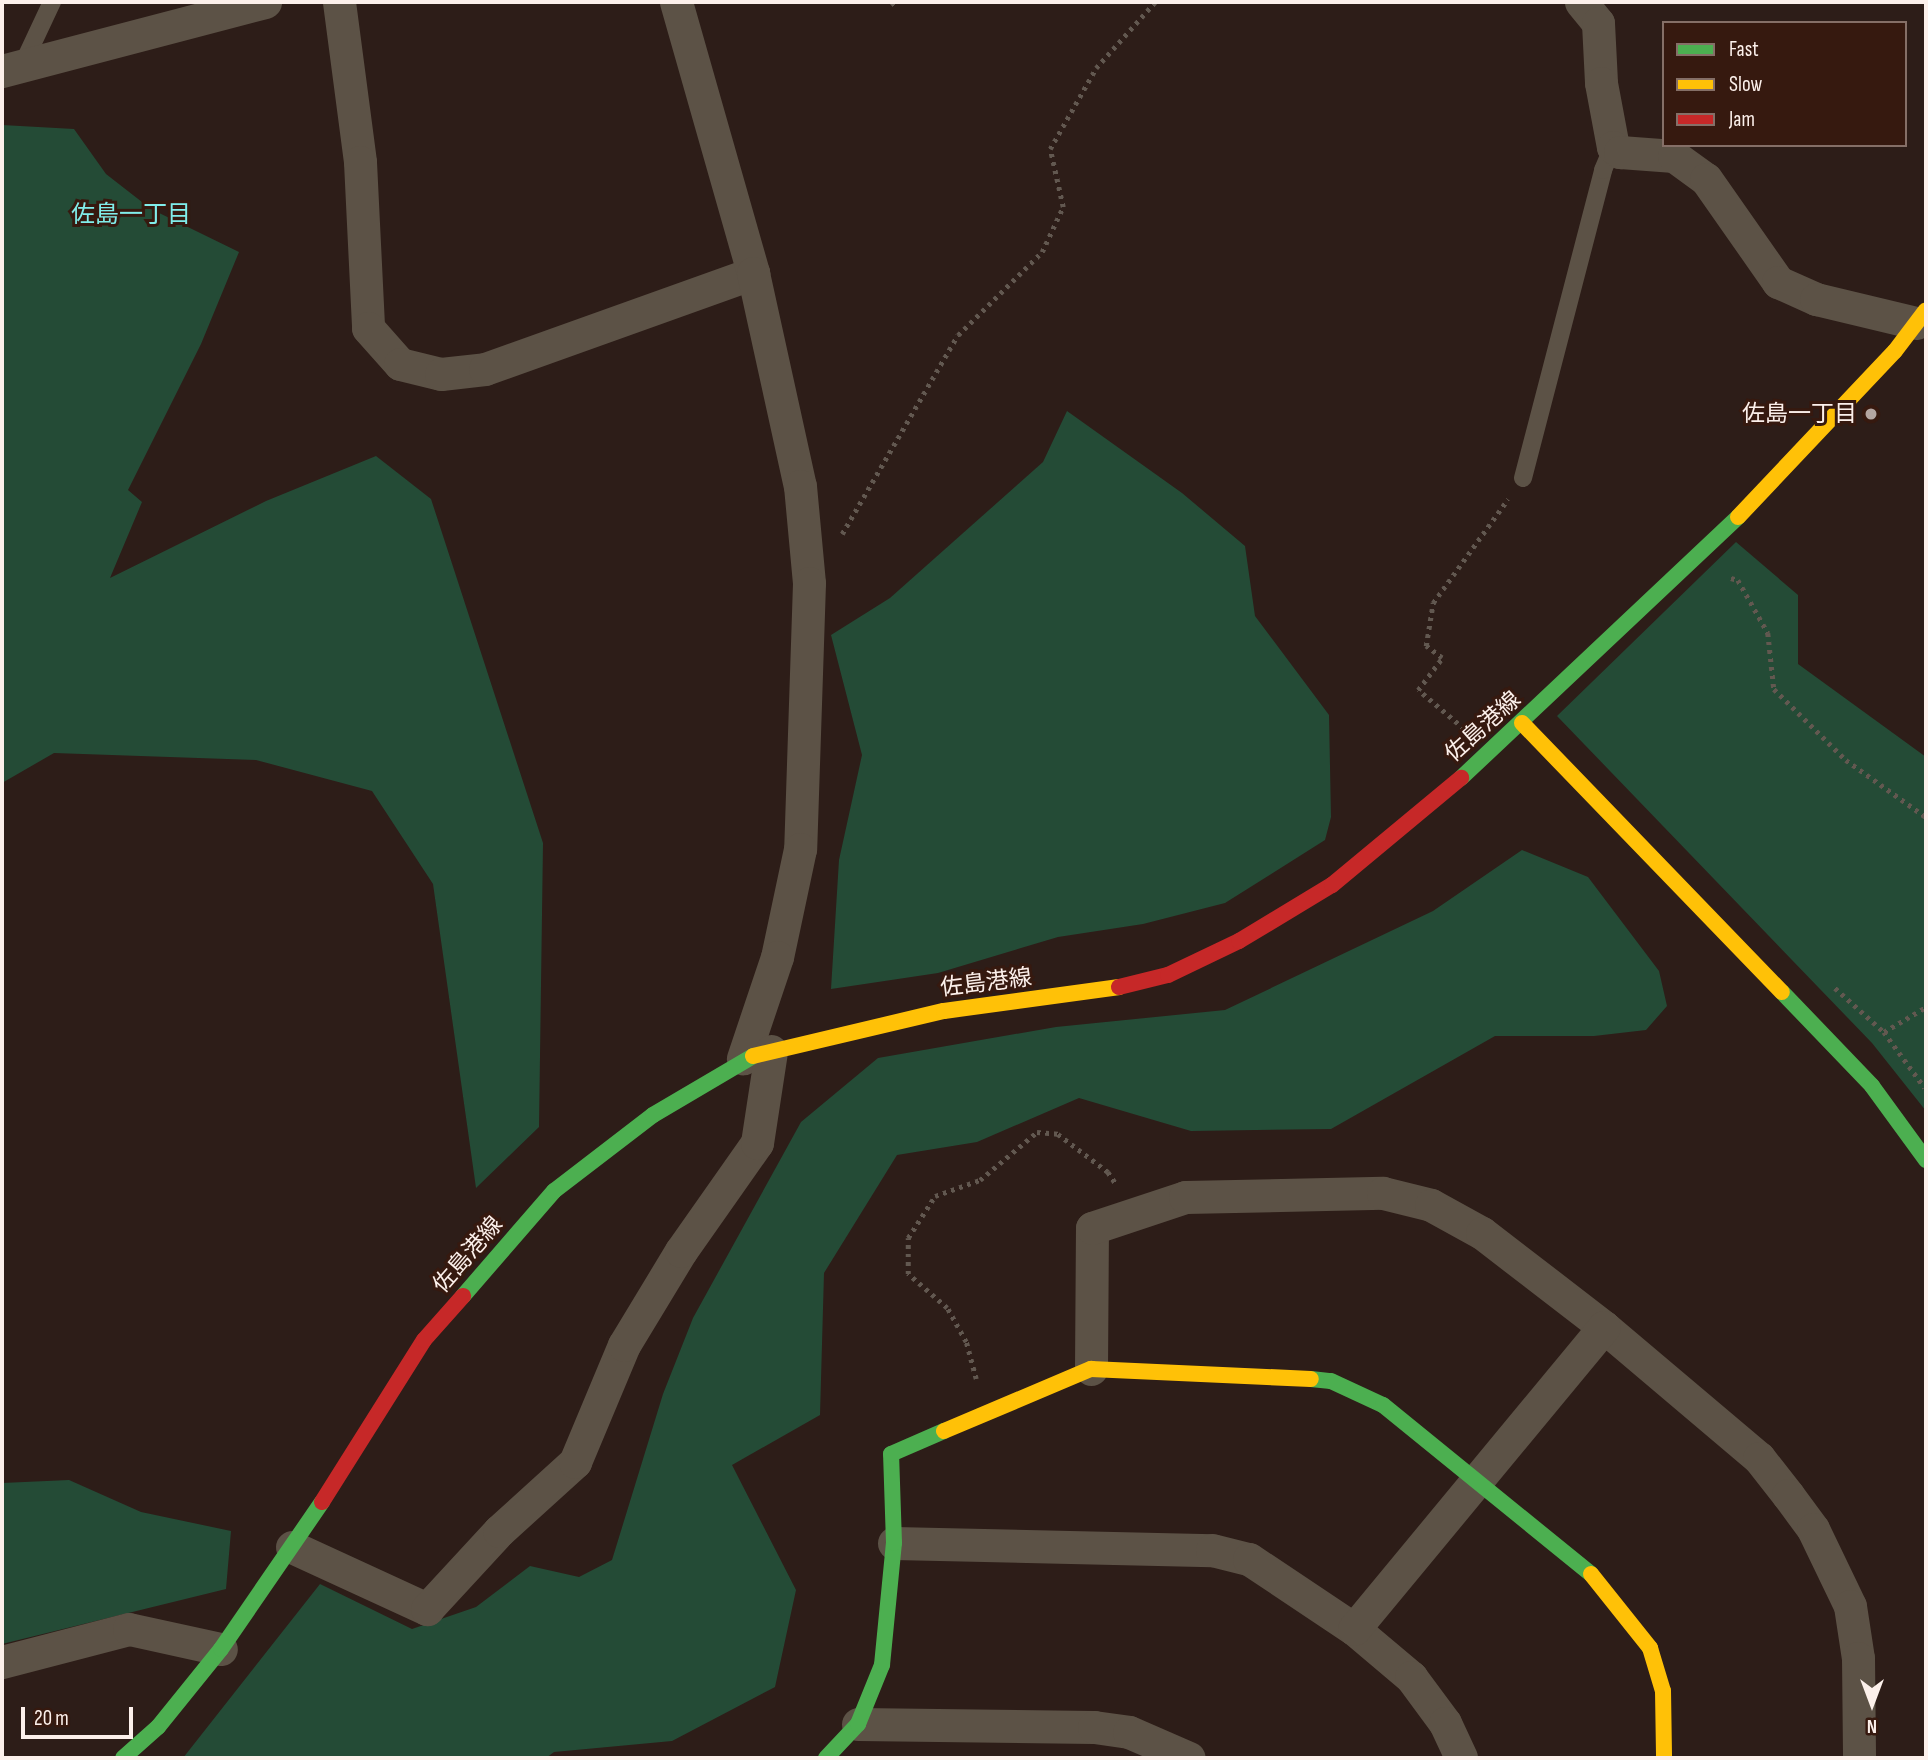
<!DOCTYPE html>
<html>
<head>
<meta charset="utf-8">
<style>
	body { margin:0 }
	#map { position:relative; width:1928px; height:1760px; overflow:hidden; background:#2d1d18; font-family:"Sofia Sans Condensed","Noto Sans JP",sans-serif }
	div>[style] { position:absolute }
	.green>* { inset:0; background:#244b36 }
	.path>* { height:4.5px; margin-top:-2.25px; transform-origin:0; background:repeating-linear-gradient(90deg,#625850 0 3.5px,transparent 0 8.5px) }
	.lane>* { height:18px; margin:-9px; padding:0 9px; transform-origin:9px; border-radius:9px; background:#5c5246 }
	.street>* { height:33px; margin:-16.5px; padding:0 16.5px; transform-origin:16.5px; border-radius:16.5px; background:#5c5246 }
	.fast>* { height:16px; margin:-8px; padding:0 8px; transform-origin:8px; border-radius:8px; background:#4caf50 }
	.slow>* { height:16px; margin:-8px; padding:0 8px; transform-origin:8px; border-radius:8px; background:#ffc107 }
	.jam>* { height:16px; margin:-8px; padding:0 8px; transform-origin:8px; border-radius:8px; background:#c62828 }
	.dots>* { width:19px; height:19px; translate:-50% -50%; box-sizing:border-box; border:4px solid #36190f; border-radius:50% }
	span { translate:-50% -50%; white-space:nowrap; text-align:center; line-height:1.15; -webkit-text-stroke:6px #36190f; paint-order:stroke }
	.poi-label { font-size:23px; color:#fcf0eb }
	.right { translate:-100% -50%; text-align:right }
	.street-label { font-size:23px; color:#fcf0eb }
	.neighbourhood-label { font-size:24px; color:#81edea }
	.frame { position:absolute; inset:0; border:4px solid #fcf0eb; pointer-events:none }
	.legend { position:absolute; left:1662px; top:21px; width:245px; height:126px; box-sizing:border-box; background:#36190f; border:2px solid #856f67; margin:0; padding:9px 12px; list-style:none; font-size:21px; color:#fcf0eb }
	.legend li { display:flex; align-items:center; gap:14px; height:35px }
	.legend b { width:35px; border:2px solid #856f67 }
	.north { position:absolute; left:1837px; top:1669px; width:70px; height:70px; -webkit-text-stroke:5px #36190f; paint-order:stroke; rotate:180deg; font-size:19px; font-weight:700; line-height:28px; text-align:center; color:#fcf0eb }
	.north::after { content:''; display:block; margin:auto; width:24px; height:32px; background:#fcf0eb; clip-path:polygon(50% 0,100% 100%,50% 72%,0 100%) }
	.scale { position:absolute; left:21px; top:1707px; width:112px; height:32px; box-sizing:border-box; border:4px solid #fcf0eb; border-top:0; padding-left:9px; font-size:21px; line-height:24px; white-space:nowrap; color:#fcf0eb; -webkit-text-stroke:5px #36190f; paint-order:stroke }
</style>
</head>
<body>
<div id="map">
	<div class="green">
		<div style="clip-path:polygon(2px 125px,74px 129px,106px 174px,151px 209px,239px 252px,201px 344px,128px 490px,142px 502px,110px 578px,266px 501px,376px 456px,431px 499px,543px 843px,539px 1127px,476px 1188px,433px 884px,372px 791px,256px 760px,54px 753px,2px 783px)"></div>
		<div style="clip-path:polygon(1067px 411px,1182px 493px,1245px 546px,1255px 616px,1329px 715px,1331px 817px,1325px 840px,1225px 903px,1143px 924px,1058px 937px,938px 973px,831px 989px,839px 860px,862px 755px,831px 635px,890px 598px,1043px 462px)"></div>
		<div style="clip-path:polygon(1736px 542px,1798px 595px,1798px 664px,1926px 757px,1926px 1111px,1872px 1043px,1557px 716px)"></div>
		<div style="clip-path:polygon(1522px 850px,1588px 877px,1659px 971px,1667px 1006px,1646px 1030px,1594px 1036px,1495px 1036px,1331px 1129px,1191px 1131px,1079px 1098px,977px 1142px,897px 1155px,824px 1273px,820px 1415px,732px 1465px,796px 1590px,775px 1687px,672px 1741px,554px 1752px,546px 1758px,183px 1758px,320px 1584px,412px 1629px,476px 1607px,530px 1566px,579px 1577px,612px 1560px,663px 1394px,693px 1318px,801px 1122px,878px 1058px,1056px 1027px,1225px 1010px,1433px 911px)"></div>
		<div style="clip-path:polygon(69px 1480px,141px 1512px,231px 1531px,226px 1589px,2px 1644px,2px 1483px)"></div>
	</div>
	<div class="path">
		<div style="left:892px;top:2px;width:6px;rotate:45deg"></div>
		<div style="left:842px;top:534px;width:230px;rotate:-59.8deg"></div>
		<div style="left:958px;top:335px;width:118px;rotate:-44.7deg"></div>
		<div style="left:1042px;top:252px;width:50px;rotate:-65deg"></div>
		<div style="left:1063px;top:207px;width:59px;rotate:-102.6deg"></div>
		<div style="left:1050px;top:149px;width:93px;rotate:-60.4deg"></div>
		<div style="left:1096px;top:68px;width:89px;rotate:-48.2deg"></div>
		<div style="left:1731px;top:578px;width:7px;rotate:16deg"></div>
		<div style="left:1738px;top:580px;width:61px;rotate:60.5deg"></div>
		<div style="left:1768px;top:633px;width:56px;rotate:83.9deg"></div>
		<div style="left:1774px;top:689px;width:101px;rotate:44.6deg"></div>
		<div style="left:1846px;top:760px;width:98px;rotate:35.5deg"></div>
		<div style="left:1464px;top:729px;width:60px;rotate:-139.7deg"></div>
		<div style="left:1418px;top:690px;width:40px;rotate:-53deg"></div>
		<div style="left:1442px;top:658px;width:20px;rotate:-143deg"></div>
		<div style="left:1426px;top:646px;width:44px;rotate:-80.8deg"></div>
		<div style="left:1433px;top:603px;width:128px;rotate:-54.2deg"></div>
		<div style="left:1835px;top:988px;width:66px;rotate:41.9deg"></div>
		<div style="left:1884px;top:1032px;width:69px;rotate:53.8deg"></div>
		<div style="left:1884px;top:1032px;width:49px;rotate:-30.8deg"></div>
		<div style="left:976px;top:1379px;width:38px;rotate:-105deg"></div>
		<div style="left:966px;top:1342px;width:39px;rotate:-119deg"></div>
		<div style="left:947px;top:1308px;width:52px;rotate:-138.9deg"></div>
		<div style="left:908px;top:1274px;width:36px;rotate:-90deg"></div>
		<div style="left:908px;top:1238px;width:50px;rotate:-57.3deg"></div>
		<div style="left:935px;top:1196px;width:48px;rotate:-19.6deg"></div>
		<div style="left:980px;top:1180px;width:75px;rotate:-40.1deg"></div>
		<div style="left:1037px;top:1132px;width:21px;rotate:5deg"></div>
		<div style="left:1058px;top:1134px;width:63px;rotate:37.2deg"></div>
		<div style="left:1108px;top:1172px;width:14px;rotate:56deg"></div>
	</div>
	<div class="lane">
		<div style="left:22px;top:66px;width:71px;rotate:-64.9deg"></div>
		<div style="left:1523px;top:478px;width:318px;rotate:-75.4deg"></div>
		<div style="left:1603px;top:170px;width:25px;rotate:-67deg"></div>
	</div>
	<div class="street">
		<div style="left:339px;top:2px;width:161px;rotate:82.5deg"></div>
		<div style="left:360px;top:162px;width:166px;rotate:87.2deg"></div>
		<div style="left:368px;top:328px;width:48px;rotate:48.4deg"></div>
		<div style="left:400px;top:364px;width:42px;rotate:13.7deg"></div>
		<div style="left:441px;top:374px;width:44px;rotate:-6.5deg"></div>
		<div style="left:485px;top:369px;width:285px;rotate:-19.7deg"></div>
		<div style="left:676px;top:2px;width:282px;rotate:74.1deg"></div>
		<div style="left:753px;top:273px;width:218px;rotate:77.6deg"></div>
		<div style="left:800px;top:486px;width:97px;rotate:84.7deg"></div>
		<div style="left:809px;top:583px;width:266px;rotate:91.9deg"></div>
		<div style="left:800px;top:849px;width:110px;rotate:102deg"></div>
		<div style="left:777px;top:957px;width:107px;rotate:108.6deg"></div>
		<div style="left:1581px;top:2px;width:27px;rotate:51deg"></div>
		<div style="left:1598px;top:23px;width:60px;rotate:87.1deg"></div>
		<div style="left:1601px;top:83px;width:65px;rotate:79.4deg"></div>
		<div style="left:1613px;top:147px;width:9px;rotate:36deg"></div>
		<div style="left:1620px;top:152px;width:54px;rotate:4.2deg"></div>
		<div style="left:1674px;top:156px;width:39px;rotate:36deg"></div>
		<div style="left:1706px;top:179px;width:126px;rotate:55deg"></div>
		<div style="left:1778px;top:282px;width:42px;rotate:24.1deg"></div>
		<div style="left:1816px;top:299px;width:103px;rotate:13.5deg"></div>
		<div style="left:2px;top:71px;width:272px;rotate:-14.7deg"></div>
		<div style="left:1091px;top:1369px;width:141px;rotate:-89.6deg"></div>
		<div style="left:1092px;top:1228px;width:98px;rotate:-18.4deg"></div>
		<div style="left:1185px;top:1197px;width:198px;rotate:-1.2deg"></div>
		<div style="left:1383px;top:1193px;width:49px;rotate:14deg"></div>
		<div style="left:1431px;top:1205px;width:58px;rotate:28.8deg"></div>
		<div style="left:1482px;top:1233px;width:154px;rotate:37.6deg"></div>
		<div style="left:1604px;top:1327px;width:203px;rotate:40.2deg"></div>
		<div style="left:1759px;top:1458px;width:47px;rotate:51.9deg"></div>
		<div style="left:1788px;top:1495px;width:42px;rotate:53.7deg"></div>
		<div style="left:1813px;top:1529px;width:85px;rotate:64.3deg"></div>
		<div style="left:1850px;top:1606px;width:53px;rotate:81.3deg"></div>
		<div style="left:1858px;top:1658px;width:100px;rotate:89.4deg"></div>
		<div style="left:894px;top:1543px;width:318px;rotate:1.3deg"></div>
		<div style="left:1212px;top:1550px;width:38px;rotate:14deg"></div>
		<div style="left:1249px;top:1559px;width:126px;rotate:33.7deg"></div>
		<div style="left:1354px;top:1629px;width:75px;rotate:40.1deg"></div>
		<div style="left:1411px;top:1677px;width:57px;rotate:53.5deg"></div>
		<div style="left:1445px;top:1723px;width:38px;rotate:65deg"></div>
		<div style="left:292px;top:1547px;width:149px;rotate:24.7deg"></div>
		<div style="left:427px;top:1609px;width:106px;rotate:-47.3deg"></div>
		<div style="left:499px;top:1531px;width:103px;rotate:-42.2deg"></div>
		<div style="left:575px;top:1462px;width:127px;rotate:-67.3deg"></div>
		<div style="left:624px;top:1345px;width:110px;rotate:-58.8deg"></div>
		<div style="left:681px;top:1251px;width:132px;rotate:-54.9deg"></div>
		<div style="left:757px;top:1143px;width:93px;rotate:-81.3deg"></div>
		<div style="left:1354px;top:1629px;width:392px;rotate:-50.4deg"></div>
		<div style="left:2px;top:1662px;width:131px;rotate:-14.6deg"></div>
		<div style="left:129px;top:1629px;width:94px;rotate:12.3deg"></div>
		<div style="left:858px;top:1724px;width:236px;rotate:0.7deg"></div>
		<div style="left:1094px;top:1727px;width:35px;rotate:8deg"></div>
		<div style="left:1129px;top:1732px;width:65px;rotate:23.4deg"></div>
	</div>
	<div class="fast">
		<div style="left:1461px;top:778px;width:381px;rotate:-43.3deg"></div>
		<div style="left:1782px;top:992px;width:130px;rotate:46.2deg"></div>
		<div style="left:1872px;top:1086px;width:92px;rotate:53.9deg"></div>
		<div style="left:463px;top:1296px;width:139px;rotate:-49.1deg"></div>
		<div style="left:554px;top:1191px;width:125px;rotate:-37.5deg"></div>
		<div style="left:653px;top:1115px;width:116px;rotate:-30.5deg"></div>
		<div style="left:1311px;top:1379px;width:20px;rotate:6deg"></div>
		<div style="left:1331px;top:1381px;width:57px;rotate:24.8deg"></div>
		<div style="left:1383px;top:1405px;width:268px;rotate:39.1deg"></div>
		<div style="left:123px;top:1758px;width:47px;rotate:-41.5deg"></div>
		<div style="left:158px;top:1727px;width:100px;rotate:-51.1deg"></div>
		<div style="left:221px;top:1649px;width:178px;rotate:-55.5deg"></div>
		<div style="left:826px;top:1758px;width:47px;rotate:-46.7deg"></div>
		<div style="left:858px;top:1724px;width:64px;rotate:-67.9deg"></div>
		<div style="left:882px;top:1665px;width:123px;rotate:-84.4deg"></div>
		<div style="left:894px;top:1543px;width:89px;rotate:-91.9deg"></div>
		<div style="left:891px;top:1454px;width:58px;rotate:-23.5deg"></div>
	</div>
	<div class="slow">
		<div style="left:1738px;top:517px;width:228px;rotate:-46.6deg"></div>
		<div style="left:1895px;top:351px;width:51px;rotate:-52.9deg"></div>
		<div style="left:1522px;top:723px;width:374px;rotate:46deg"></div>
		<div style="left:753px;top:1056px;width:196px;rotate:-13.3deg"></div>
		<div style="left:944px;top:1011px;width:177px;rotate:-7.8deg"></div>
		<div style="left:944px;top:1431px;width:160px;rotate:-22.9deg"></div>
		<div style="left:1091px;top:1369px;width:220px;rotate:2.6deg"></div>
		<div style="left:1591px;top:1574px;width:95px;rotate:51.4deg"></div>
		<div style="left:1650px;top:1648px;width:45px;rotate:73.2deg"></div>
		<div style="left:1663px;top:1691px;width:67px;rotate:89.1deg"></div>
	</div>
	<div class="jam">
		<div style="left:1119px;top:987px;width:50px;rotate:-13.8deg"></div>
		<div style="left:1168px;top:975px;width:79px;rotate:-25.6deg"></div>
		<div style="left:1239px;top:941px;width:109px;rotate:-31.1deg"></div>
		<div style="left:1332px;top:885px;width:168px;rotate:-39.7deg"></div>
		<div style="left:322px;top:1502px;width:191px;rotate:-57.8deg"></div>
		<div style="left:424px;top:1340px;width:59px;rotate:-48.4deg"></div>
	</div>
	<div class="dots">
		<div style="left:1871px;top:414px;background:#b4a6a1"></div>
	</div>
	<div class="poi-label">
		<span class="right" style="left:1857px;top:414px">佐島一丁目</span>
	</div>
	<div class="street-label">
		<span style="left:1483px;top:727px;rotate:-42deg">佐島港線</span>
		<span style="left:986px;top:983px;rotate:-7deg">佐島港線</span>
		<span style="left:468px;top:1255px;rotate:-49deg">佐島港線</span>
	</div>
	<div class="neighbourhood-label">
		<span style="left:131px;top:215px">佐島一丁目</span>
	</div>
	<div class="frame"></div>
	<ul class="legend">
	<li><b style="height:9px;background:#4caf50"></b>Fast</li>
	<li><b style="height:9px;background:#ffc107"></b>Slow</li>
	<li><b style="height:9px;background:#c62828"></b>Jam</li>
	</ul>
	<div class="north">N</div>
	<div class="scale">20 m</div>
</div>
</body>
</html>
